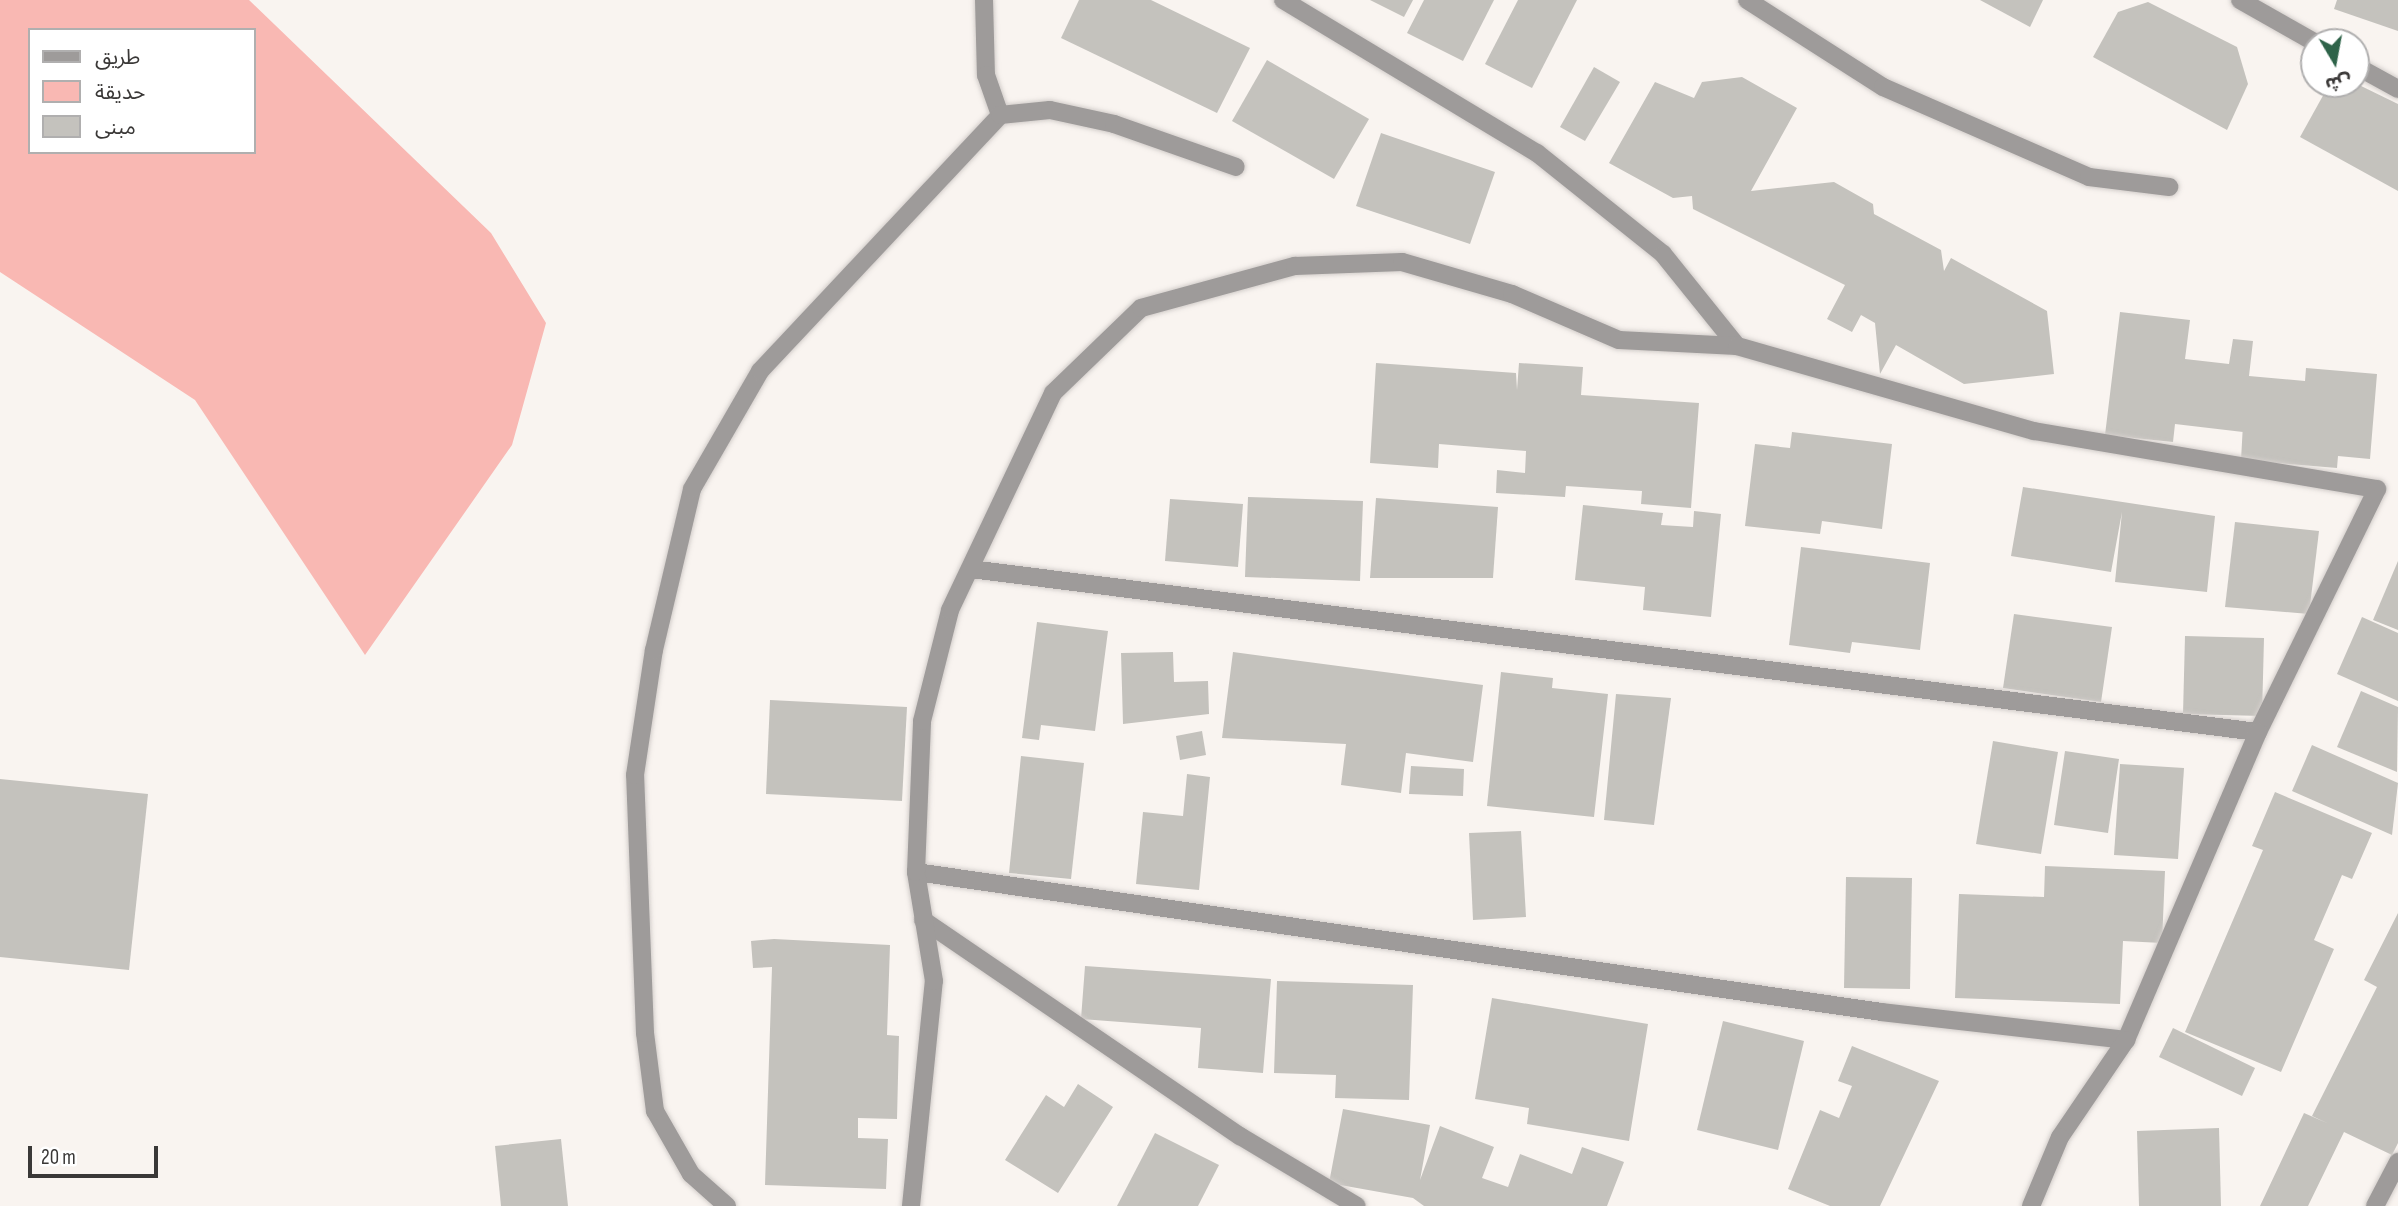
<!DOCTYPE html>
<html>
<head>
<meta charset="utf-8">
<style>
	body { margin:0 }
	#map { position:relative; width:2398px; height:1206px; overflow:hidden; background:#f9f4f0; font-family:"Sofia Sans Condensed","Noto Sans Arabic",sans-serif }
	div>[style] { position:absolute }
	.green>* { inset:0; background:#f9b8b3 }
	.building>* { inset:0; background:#c4c2bd }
	.roads { filter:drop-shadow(0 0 2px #d3cecb) drop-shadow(0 0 2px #d3cecb) }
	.minor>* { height:18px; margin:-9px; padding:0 9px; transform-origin:9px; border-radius:9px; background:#9e9b9a }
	span { translate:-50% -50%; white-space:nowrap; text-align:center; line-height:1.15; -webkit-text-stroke:5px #fff; paint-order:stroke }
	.legend { position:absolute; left:28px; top:28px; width:228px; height:126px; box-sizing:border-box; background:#fff; border:2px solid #b0afaf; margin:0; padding:9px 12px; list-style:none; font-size:21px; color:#3a3837 }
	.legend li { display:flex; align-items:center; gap:14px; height:35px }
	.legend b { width:35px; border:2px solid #b0afaf }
	.north { position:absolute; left:2300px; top:28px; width:70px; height:70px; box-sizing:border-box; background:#fff; border:2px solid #b0afaf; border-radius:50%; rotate:170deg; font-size:19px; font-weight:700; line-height:28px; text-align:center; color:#3a3837 }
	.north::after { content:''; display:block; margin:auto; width:24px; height:32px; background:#2e6349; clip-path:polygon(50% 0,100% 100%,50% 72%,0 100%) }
	.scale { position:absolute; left:28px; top:1146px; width:130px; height:32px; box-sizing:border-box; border:4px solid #3a3837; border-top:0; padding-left:9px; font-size:21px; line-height:24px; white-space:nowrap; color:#3a3837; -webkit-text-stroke:5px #fff; paint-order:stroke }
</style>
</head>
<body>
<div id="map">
	<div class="green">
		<div style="clip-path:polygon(evenodd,0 0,249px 0,491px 233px,546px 323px,512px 445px,365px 655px,195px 400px,0 272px,0 0,30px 30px,254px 30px,254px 152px,30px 152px,30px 30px)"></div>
	</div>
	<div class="building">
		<div style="clip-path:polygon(1079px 0,1151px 0,1250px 48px,1217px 113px,1061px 38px)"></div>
		<div style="clip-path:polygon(1370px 0,1413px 0,1404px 17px)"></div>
		<div style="clip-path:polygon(1424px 0,1494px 0,1463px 61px,1407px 33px)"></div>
		<div style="clip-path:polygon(1518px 0,1577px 0,1532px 88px,1485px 64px)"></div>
		<div style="clip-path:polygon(1980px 0,2043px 0,2030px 27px)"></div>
		<div style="clip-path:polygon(2337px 0,2398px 0,2398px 31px,2334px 9px)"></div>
		<div style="clip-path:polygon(2148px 2px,2237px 47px,2248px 84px,2227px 130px,2093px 57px,2118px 12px)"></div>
		<div style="clip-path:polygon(1267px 60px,1369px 119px,1334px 179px,1232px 121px)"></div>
		<div style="clip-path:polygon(1594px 67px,1620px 82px,1585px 141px,1560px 127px)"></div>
		<div style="clip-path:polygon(1742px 77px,1797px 108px,1751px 191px,1834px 182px,1873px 204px,1874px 214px,1941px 250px,1944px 271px,1951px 258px,2047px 311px,2054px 374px,1964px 384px,1896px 345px,1880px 374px,1875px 323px,1861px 315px,1852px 332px,1827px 319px,1845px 285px,1693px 209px,1692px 196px,1673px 198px,1609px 163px,1655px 82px,1694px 98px,1702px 82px)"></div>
		<div style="clip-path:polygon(2357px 84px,2398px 104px,2398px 191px,2300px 137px,2325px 92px)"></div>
		<div style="clip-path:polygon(1381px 133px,1495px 172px,1470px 244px,1356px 206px)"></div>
		<div style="clip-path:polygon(2120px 312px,2190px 320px,2185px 359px,2229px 364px,2233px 339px,2253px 341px,2249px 376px,2305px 381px,2306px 368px,2377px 374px,2370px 459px,2338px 456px,2337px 468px,2241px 460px,2243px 424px,2243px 432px,2175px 424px,2173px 442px,2105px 435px)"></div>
		<div style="clip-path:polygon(1376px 363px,1516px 373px,1517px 390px,1519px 363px,1583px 367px,1581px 395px,1699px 403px,1691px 508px,1641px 504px,1642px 491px,1566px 486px,1565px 497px,1496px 493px,1497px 470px,1525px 473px,1526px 451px,1439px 444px,1438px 468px,1370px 463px)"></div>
		<div style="clip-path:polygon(1792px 432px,1892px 444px,1882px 529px,1822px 521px,1820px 534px,1745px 526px,1755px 444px,1790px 448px)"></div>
		<div style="clip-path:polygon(2023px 487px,2215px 516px,2207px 592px,2115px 582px,2122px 512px,2111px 572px,2011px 556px)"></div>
		<div style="clip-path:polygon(1248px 497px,1363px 501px,1360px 581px,1245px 577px)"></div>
		<div style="clip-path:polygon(1376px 498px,1498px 507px,1493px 578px,1370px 578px)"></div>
		<div style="clip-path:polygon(1170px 499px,1243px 504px,1238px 567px,1165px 561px)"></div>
		<div style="clip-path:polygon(1583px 505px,1663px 513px,1661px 525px,1693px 527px,1694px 511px,1721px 514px,1711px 617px,1643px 610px,1645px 587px,1575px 580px)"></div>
		<div style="clip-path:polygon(2235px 522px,2319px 531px,2309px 614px,2225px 607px)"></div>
		<div style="clip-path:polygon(1801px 547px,1930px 563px,1920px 650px,1852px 642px,1850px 653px,1789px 645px)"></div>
		<div style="clip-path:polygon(2398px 561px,2398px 630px,2373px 620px)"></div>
		<div style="clip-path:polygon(2014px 614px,2112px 627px,2101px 702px,2003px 688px)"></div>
		<div style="clip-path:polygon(2362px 617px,2398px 633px,2398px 701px,2337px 674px)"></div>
		<div style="clip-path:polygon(1037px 622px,1108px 631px,1095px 731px,1041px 725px,1039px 740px,1022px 738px)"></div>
		<div style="clip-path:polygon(2185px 636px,2264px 638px,2262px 716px,2183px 714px)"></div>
		<div style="clip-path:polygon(1173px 652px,1174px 682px,1208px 681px,1209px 714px,1123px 724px,1121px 653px)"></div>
		<div style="clip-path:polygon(1233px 652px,1483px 685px,1473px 762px,1406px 753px,1401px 793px,1341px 785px,1346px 744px,1222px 738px)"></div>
		<div style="clip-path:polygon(1501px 672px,1553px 678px,1552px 688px,1608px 694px,1594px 817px,1487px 806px)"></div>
		<div style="clip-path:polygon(2361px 691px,2398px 707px,2397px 772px,2337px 747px)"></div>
		<div style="clip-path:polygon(1616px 694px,1671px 698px,1654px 825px,1604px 820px)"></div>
		<div style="clip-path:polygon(770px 700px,907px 707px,902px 801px,766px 794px)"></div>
		<div style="clip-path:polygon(1202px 731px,1206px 755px,1180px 760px,1176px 736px)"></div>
		<div style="clip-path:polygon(1993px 741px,2058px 752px,2041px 854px,1976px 844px)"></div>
		<div style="clip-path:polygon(2312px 745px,2398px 783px,2392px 835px,2292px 791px)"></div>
		<div style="clip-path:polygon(2065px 751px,2119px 759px,2108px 833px,2054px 825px)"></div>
		<div style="clip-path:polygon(1021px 756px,1084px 763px,1071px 879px,1009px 873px)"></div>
		<div style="clip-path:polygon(2120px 764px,2184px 768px,2178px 859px,2114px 855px)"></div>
		<div style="clip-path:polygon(1411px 766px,1464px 769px,1463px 796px,1409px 794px)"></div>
		<div style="clip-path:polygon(1187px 774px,1210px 777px,1199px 890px,1136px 884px,1143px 812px,1183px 816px)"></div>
		<div style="clip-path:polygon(0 779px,148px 794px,129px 970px,0 957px)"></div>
		<div style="clip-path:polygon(2275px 792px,2372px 833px,2352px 879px,2342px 875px,2314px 940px,2334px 949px,2281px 1072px,2185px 1032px,2263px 850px,2252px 846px)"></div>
		<div style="clip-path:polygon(1521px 831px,1526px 917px,1473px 920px,1469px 833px)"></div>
		<div style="clip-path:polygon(2045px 866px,2165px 871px,2162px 943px,2123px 941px,2120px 1004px,1955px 998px,1959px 894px,2044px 897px)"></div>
		<div style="clip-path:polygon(1846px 877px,1912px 878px,1910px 989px,1844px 988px)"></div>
		<div style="clip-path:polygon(2398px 913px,2398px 1143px,2392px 1155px,2344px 1132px,2308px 1206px,2260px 1206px,2304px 1113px,2327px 1123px,2312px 1116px,2377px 987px,2364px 980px)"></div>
		<div style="clip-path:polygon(774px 939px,890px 945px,887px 1035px,899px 1036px,897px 1119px,858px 1118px,858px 1138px,888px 1139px,886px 1189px,765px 1185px,772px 967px,753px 968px,751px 941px)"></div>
		<div style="clip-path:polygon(1085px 966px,1271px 979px,1263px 1073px,1198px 1068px,1201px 1028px,1081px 1019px)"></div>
		<div style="clip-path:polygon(1277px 981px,1413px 985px,1409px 1100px,1335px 1098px,1336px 1075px,1274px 1073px)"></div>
		<div style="clip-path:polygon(1492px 998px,1648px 1024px,1629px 1141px,1527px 1124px,1529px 1108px,1475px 1099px)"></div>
		<div style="clip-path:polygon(1723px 1021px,1804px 1041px,1778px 1150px,1697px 1130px)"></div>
		<div style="clip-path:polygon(2173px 1028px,2255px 1068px,2242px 1096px,2159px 1057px)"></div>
		<div style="clip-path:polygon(1852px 1046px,1939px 1081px,1880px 1206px,1830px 1206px,1788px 1189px,1820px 1110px,1839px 1118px,1852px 1086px,1838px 1081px)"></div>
		<div style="clip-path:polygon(1078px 1084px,1113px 1107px,1058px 1193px,1005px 1160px,1046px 1095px,1064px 1107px)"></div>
		<div style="clip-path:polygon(1343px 1109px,1430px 1125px,1420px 1180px,1440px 1126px,1494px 1147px,1482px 1178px,1508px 1187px,1520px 1154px,1572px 1174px,1582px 1147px,1624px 1162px,1607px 1206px,1424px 1206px,1413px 1198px,1329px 1183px)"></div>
		<div style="clip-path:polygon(2219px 1128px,2221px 1206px,2139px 1206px,2137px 1131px)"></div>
		<div style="clip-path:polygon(1155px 1133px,1219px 1165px,1198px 1206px,1117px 1206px)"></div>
		<div style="clip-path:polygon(561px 1139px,568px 1206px,501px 1206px,495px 1146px)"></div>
	</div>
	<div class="roads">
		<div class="minor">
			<div style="left:984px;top:0;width:75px;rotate:88.5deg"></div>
			<div style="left:986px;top:75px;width:42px;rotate:70.7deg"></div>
			<div style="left:1283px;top:0;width:297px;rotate:31.1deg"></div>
			<div style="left:1537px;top:153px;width:161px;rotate:38.7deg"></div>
			<div style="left:1663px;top:254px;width:118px;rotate:51.2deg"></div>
			<div style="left:1747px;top:0;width:161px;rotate:32.6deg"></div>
			<div style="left:1883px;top:87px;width:225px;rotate:23.6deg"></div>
			<div style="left:2089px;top:177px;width:81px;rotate:7.1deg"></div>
			<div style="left:2240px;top:0;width:85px;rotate:29.6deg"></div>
			<div style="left:2356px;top:66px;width:48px;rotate:28.7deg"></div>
			<div style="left:971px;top:569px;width:1297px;rotate:7.22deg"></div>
			<div style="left:916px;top:872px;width:975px;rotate:8.25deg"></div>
			<div style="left:1881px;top:1012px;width:247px;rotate:6.5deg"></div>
			<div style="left:923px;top:920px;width:384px;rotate:34.3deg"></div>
			<div style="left:1240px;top:1136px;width:136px;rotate:30.9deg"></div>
			<div style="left:727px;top:1206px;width:48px;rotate:-138.4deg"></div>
			<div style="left:691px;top:1174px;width:73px;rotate:-119.7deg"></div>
			<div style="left:655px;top:1111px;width:79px;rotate:-97.3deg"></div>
			<div style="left:645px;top:1033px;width:258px;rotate:-92.2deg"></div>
			<div style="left:635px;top:775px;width:126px;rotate:-81.4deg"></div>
			<div style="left:654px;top:650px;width:165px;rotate:-76.7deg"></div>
			<div style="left:692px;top:489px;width:136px;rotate:-60deg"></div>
			<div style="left:760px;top:371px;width:351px;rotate:-46.8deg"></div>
			<div style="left:1000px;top:115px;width:50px;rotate:-5.7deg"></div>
			<div style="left:1050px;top:110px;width:66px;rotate:12.3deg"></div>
			<div style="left:1114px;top:124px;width:129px;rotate:19.4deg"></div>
			<div style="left:911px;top:1206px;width:226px;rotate:-84.2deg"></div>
			<div style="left:934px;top:981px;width:110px;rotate:-99.4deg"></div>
			<div style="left:916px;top:872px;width:151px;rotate:-87.7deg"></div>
			<div style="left:922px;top:721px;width:114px;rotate:-75.8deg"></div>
			<div style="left:950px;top:610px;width:240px;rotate:-64.6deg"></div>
			<div style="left:1053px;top:393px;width:122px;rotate:-44deg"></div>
			<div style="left:1141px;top:308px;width:160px;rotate:-15.3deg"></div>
			<div style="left:1295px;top:266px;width:107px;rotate:-2.1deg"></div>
			<div style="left:1402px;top:262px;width:115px;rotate:16.2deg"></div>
			<div style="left:1512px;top:294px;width:116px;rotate:23.3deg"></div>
			<div style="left:1619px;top:340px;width:118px;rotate:2.9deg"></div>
			<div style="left:1737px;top:346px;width:309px;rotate:16deg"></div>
			<div style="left:2034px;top:431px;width:348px;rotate:9.6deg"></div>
			<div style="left:2377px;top:489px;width:271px;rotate:116.1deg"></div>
			<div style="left:2258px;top:732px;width:335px;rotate:113.2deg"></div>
			<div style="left:2126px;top:1040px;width:117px;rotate:124.2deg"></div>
			<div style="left:2060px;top:1137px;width:75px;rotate:112.8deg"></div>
			<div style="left:2375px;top:1206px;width:50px;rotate:-62.4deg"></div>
		</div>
	</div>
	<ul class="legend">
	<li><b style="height:9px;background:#9e9b9a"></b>طريق</li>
	<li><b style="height:19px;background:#f9b8b3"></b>حديقة</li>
	<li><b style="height:19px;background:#c4c2bd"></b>مبنى</li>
	</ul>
	<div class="north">ش</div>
	<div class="scale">20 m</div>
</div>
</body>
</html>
